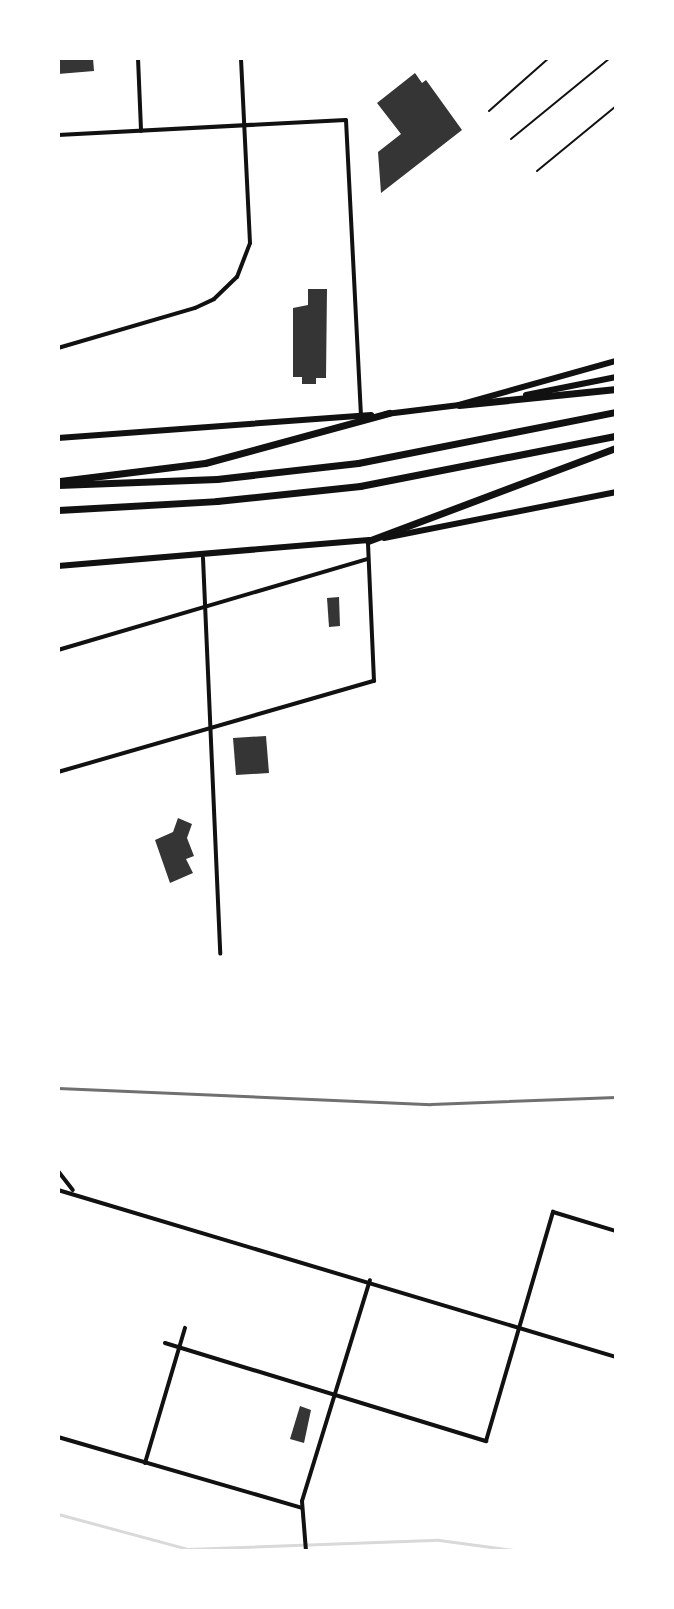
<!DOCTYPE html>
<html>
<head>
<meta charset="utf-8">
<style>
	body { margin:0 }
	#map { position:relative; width:674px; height:1609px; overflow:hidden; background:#fff; font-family:"Work Sans",sans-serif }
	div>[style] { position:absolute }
	.stream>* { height:3px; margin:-1.5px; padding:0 1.5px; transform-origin:1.5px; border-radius:1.5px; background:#d9d9d9 }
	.building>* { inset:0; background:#353535 }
	.service>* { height:2px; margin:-1px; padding:0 1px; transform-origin:1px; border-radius:1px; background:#111 }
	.minor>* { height:4px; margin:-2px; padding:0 2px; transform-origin:2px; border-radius:2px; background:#111 }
	.secondary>* { height:6px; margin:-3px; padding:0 3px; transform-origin:3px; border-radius:3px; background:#111 }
	.motorway>* { height:7px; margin:-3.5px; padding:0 3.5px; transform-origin:3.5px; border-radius:3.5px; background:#111 }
	.rail>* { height:3px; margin:-1.5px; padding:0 1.5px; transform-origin:1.5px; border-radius:1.5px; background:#707070 }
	span { translate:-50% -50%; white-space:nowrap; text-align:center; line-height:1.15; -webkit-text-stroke:6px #fff; paint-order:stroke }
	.frame { position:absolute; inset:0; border:60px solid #fff; pointer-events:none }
</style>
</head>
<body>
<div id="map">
	<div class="stream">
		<div style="left:58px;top:1514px;width:135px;rotate:15.1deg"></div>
		<div style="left:188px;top:1549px;width:251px;rotate:-2.1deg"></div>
		<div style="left:439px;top:1540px;width:83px;rotate:7.6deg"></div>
	</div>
	<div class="building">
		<div style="clip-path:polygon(58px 58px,93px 58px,94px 71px,58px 74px)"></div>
		<div style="clip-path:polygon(415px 73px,422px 83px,426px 80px,462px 130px,381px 193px,378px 152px,401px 134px,377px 103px)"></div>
		<div style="clip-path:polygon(308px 289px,327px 289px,326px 378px,316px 378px,316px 384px,302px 384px,302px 377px,293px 377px,293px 308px,308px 305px)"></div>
		<div style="clip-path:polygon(339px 597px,340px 626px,329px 627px,327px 598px)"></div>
		<div style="clip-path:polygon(266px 736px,269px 773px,236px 775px,233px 738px)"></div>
		<div style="clip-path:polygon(178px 818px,192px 824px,187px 838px,194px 856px,186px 859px,193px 873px,170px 883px,155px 840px,173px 832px)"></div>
		<div style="clip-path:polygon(300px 1406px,311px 1410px,304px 1443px,290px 1439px)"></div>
	</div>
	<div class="service">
		<div style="left:489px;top:111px;width:80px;rotate:-41.5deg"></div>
		<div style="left:511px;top:139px;width:128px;rotate:-39.3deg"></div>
		<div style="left:537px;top:171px;width:102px;rotate:-39.4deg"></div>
	</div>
	<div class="minor">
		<div style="left:138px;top:58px;width:73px;rotate:87.6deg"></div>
		<div style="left:58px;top:135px;width:288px;rotate:-3deg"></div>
		<div style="left:346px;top:120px;width:296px;rotate:87.1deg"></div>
		<div style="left:58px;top:348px;width:143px;rotate:-16.3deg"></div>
		<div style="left:195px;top:308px;width:21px;rotate:-25deg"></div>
		<div style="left:214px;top:299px;width:32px;rotate:-44deg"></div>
		<div style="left:237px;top:277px;width:36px;rotate:-69deg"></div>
		<div style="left:250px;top:243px;width:185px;rotate:-92.8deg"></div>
		<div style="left:203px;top:558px;width:396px;rotate:87.5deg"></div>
		<div style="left:58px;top:650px;width:323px;rotate:-16.4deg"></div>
		<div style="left:58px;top:772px;width:329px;rotate:-16.1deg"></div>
		<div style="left:374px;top:681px;width:140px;rotate:-92.5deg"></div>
		<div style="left:58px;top:1171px;width:24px;rotate:52deg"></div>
		<div style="left:58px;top:1190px;width:582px;rotate:16.66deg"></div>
		<div style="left:165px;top:1343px;width:336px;rotate:17deg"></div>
		<div style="left:486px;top:1441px;width:239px;rotate:-73.7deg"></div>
		<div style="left:553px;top:1212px;width:66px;rotate:16.8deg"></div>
		<div style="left:58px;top:1437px;width:254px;rotate:16.2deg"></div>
		<div style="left:145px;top:1463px;width:141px;rotate:-73.5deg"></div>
		<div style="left:306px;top:1551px;width:50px;rotate:-94.6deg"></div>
		<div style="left:302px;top:1501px;width:231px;rotate:-72.9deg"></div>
	</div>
	<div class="secondary">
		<div style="left:526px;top:395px;width:92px;rotate:-11.3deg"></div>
		<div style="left:386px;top:414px;width:74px;rotate:-7deg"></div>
		<div style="left:459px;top:405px;width:163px;rotate:-15.7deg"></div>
		<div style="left:58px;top:438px;width:314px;rotate:-4.2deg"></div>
		<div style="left:384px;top:538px;width:237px;rotate:-11.2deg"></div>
		<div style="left:58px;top:566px;width:312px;rotate:-4.8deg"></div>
	</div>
	<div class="motorway">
		<div style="left:459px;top:405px;width:158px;rotate:-5.8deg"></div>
		<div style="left:60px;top:481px;width:146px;rotate:-7.1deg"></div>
		<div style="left:205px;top:463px;width:191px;rotate:-15.2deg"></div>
		<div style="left:58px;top:485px;width:159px;rotate:-2.2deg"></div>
		<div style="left:217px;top:479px;width:142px;rotate:-6.5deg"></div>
		<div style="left:358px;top:463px;width:263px;rotate:-11.2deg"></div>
		<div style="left:58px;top:510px;width:159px;rotate:-3.2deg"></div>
		<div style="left:217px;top:501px;width:144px;rotate:-6deg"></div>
		<div style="left:360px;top:486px;width:261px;rotate:-11.1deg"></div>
		<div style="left:368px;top:541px;width:265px;rotate:-20.6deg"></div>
	</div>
	<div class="rail">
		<div style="left:58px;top:1088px;width:373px;rotate:2.5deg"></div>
		<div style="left:431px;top:1104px;width:185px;rotate:-2.2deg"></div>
	</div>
	<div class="frame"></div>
</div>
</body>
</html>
